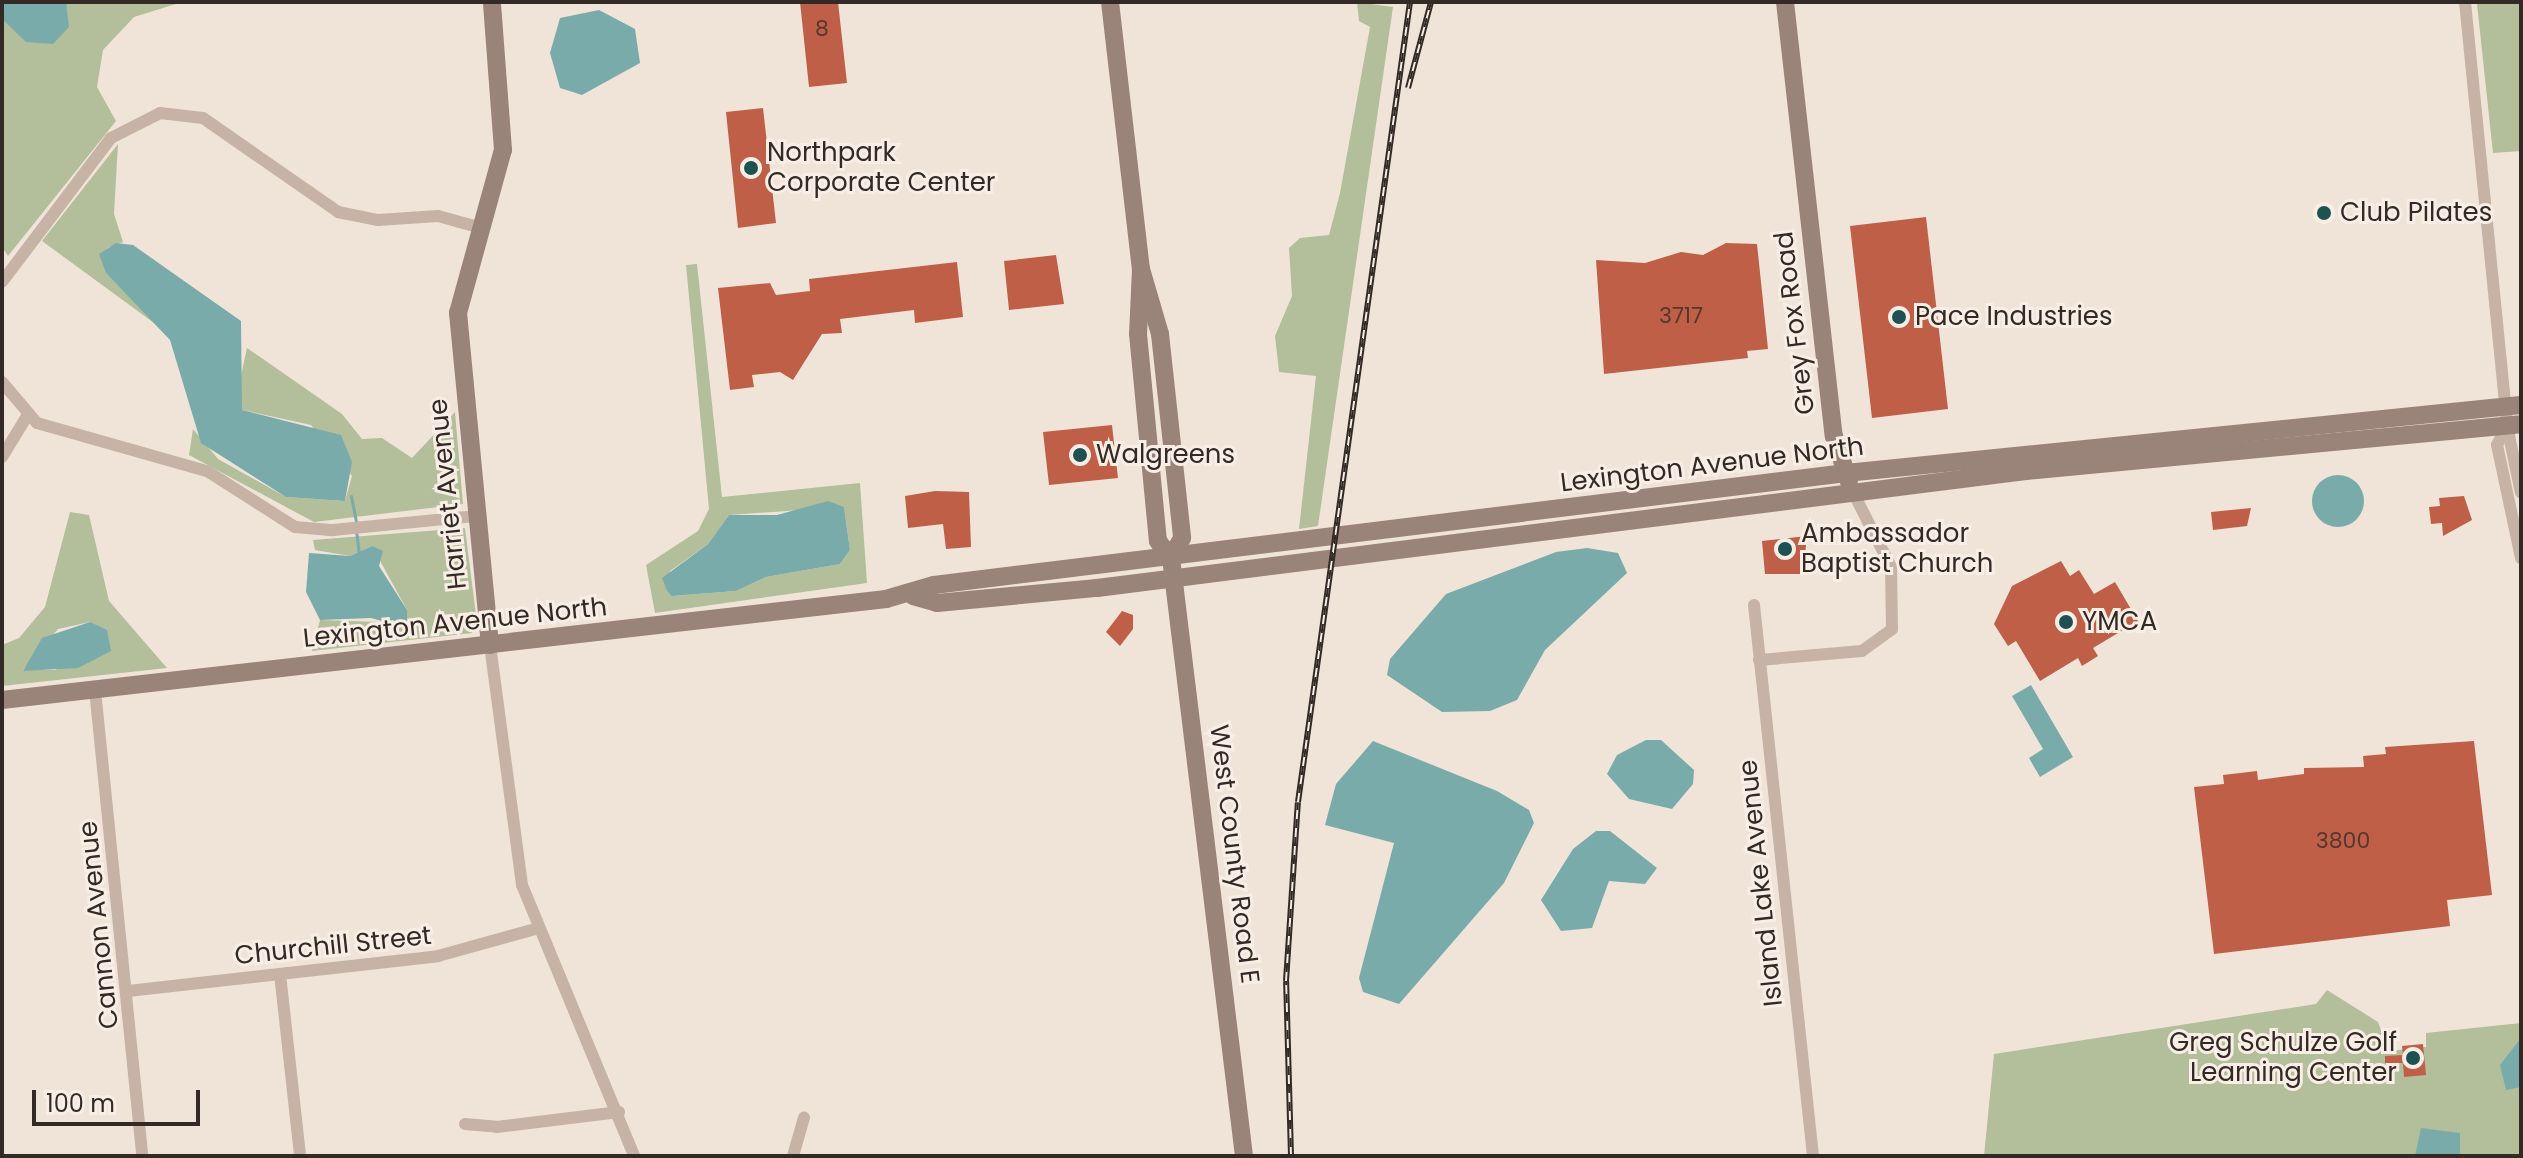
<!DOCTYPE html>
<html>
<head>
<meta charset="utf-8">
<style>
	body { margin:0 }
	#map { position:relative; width:2523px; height:1158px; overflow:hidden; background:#f0e4d9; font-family:Poppins,sans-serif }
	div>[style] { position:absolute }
	.green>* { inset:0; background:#b3be9a }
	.water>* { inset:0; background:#7aabab }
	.round { border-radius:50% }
	.stream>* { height:3px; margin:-1.5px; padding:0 1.5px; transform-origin:1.5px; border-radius:1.5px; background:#7aabab }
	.building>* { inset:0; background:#c05f47 }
	.street>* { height:12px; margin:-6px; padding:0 6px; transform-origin:6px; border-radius:6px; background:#c7b3a6 }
	.secondary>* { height:18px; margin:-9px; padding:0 9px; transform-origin:9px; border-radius:9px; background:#9a8378 }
	.rail>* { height:6px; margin-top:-3px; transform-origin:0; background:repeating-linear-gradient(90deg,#f8eee5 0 9px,#332a26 0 18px); box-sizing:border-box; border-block:2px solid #332a26 }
	.dots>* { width:22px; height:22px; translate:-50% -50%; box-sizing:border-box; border:4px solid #f8eee5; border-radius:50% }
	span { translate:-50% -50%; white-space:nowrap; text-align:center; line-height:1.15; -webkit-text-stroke:6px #f8eee5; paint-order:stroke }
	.number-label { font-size:22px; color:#56372e }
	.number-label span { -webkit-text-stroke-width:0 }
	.poi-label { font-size:26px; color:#332a26 }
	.left { translate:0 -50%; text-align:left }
	.right { translate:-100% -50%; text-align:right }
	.street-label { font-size:26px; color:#332a26 }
	.frame { position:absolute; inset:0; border:4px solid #332a26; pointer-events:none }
	.scale { position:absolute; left:32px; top:1090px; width:168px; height:36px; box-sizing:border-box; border:4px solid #332a26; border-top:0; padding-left:10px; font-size:24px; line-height:28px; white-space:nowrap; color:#332a26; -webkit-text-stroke:6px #f8eee5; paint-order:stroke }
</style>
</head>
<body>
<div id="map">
	<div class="green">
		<div style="clip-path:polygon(2px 2px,182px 2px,134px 17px,103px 50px,97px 87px,116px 121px,8px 256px,2px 247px)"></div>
		<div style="clip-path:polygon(1357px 2px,1393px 7px,1318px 526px,1299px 529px,1316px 376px,1279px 372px,1275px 336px,1292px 296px,1289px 248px,1300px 238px,1329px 235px,1340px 193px,1370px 27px,1359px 21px)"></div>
		<div style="clip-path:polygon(2521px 2px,2521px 151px,2493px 153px,2477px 4px)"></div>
		<div style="clip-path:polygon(118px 144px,114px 214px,123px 242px,107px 248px,106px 273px,165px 331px,42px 241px)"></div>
		<div style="clip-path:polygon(evenodd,697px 264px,722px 497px,860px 483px,867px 583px,655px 613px,646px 565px,698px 531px,709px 509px,686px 265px,697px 264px,844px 507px,850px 550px,840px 564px,766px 577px,736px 591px,673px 596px,667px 591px,670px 571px,708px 544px,729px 515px,844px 507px)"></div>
		<div style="clip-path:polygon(247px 348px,342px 414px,362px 439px,382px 438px,412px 458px,455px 412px,463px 504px,314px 522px,189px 455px,193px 429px,218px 459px,286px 497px,345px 501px,352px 476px,311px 425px,242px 410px,237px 394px)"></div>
		<div style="clip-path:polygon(evenodd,70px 512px,89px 515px,109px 601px,167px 668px,2px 686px,2px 645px,19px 638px,45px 607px,70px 512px,90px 622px,56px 670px,23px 670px,58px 629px,90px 622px)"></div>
		<div style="clip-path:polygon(465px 528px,477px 623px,472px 633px,312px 651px,320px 620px,381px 622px,407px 610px,372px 546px,350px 556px,315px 550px,313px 540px)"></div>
		<div style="clip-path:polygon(2327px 990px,2378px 1022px,2389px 1051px,2426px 1047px,2426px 1033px,2521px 1023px,2521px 1156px,1984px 1156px,1994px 1054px,2316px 1004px)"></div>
	</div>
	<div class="water">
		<div style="clip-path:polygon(2px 2px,66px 2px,69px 27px,53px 44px,26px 42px,2px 19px)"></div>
		<div style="clip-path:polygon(599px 10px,635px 29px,640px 63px,582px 95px,560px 88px,550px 53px,560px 18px)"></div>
		<div style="clip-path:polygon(116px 243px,133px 245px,241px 321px,242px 410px,341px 435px,352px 462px,345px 501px,286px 497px,201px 443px,170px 340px,106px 273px,99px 254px)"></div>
		<div class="round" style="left:2312px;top:475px;width:52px;height:52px"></div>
		<div style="clip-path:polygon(828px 501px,844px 507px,850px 550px,840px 564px,766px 577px,736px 591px,672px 596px,667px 591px,662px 578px,708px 544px,729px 515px,777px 515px)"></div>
		<div style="clip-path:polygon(372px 546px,383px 551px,379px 566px,407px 610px,407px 628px,371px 618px,320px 620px,306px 592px,309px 553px,350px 556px)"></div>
		<div style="clip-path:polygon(1587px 548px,1618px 553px,1627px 573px,1545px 650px,1517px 700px,1490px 711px,1442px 712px,1387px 675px,1390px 659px,1446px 594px,1556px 552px)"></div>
		<div style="clip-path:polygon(90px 622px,107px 630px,111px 651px,78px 668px,23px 671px,42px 638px)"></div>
		<div style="clip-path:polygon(2031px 685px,2073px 757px,2040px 777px,2029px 758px,2043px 749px,2012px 696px)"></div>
		<div style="clip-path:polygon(1646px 740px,1661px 740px,1694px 770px,1693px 784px,1672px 809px,1629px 799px,1607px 774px,1617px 755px)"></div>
		<div style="clip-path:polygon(1373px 741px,1497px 791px,1529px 810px,1534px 823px,1504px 883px,1399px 1004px,1363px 992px,1359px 978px,1394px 843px,1325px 825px,1336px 784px)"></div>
		<div style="clip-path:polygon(1596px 831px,1610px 831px,1657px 868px,1645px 884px,1609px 881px,1592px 928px,1561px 931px,1541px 900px,1573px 849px)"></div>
		<div style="clip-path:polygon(2521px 1038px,2521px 1087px,2506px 1090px,2500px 1065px)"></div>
		<div style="clip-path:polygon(2421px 1128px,2460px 1133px,2460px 1156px,2415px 1156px)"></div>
	</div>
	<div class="stream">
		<div style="left:351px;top:496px;width:26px;rotate:79deg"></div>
		<div style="left:356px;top:530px;width:24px;rotate:83deg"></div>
	</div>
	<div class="building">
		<div style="clip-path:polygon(800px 2px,838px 2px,847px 83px,809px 87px)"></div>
		<div style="clip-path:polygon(763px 108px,776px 223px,738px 228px,726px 112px)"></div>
		<div style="clip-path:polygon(1926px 217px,1948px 409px,1872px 418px,1850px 226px)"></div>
		<div style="clip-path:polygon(1726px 243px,1757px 244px,1768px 349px,1747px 351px,1748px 358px,1604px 374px,1596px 260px,1645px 263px,1681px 252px,1703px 255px)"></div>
		<div style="clip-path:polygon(1056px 255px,1064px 304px,1009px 310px,1004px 261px)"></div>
		<div style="clip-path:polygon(957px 262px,963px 317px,915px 323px,914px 310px,840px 319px,842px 333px,822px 334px,793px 380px,780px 372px,752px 375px,754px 387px,730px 390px,718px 288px,770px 283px,776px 295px,810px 291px,809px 279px)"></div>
		<div style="clip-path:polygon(1112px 425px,1118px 478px,1049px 485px,1043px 432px)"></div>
		<div style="clip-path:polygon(935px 491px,969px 492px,971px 547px,946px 549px,943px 524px,908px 528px,905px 496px)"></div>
		<div style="clip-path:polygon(2464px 496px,2472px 520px,2443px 536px,2442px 523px,2431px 524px,2429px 507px,2440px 506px,2439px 498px)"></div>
		<div style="clip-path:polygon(2251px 508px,2247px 526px,2213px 530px,2211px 512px)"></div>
		<div style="clip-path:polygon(1807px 536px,1803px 574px,1765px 574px,1762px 541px)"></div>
		<div style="clip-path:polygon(2061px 561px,2070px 576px,2079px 570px,2094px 594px,2115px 582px,2138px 621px,2093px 648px,2098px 656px,2082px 666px,2078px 658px,2040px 681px,2016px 641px,2008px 646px,1994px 624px,2012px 586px)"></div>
		<div style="clip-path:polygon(1122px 611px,1133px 615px,1133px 629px,1120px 646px,1106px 632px)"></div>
		<div style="clip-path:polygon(2474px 741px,2492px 895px,2447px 900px,2450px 926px,2214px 954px,2194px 787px,2224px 784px,2223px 775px,2257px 771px,2258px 780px,2304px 774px,2304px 768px,2364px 767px,2363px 756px,2386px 754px,2385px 747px)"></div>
		<div style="clip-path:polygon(2423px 1044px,2426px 1075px,2404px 1077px,2403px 1063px,2385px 1063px,2385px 1056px,2403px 1055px,2402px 1046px)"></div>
	</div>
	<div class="street">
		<div style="left:2465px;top:2px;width:426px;rotate:84.3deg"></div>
		<div style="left:2507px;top:426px;width:68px;rotate:78.2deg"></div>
		<div style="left:2px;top:282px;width:181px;rotate:-52.9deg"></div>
		<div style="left:111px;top:138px;width:55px;rotate:-27deg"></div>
		<div style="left:160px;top:113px;width:43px;rotate:6.6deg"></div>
		<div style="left:203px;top:118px;width:165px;rotate:34.8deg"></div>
		<div style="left:338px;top:212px;width:41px;rotate:11.3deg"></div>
		<div style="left:378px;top:220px;width:60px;rotate:-3.8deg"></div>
		<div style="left:438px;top:216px;width:41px;rotate:15.4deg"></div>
		<div style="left:2px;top:382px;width:54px;rotate:49.5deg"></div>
		<div style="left:37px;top:423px;width:177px;rotate:15.8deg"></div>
		<div style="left:207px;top:471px;width:104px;rotate:32.5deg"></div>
		<div style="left:295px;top:527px;width:38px;rotate:5deg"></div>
		<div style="left:333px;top:530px;width:145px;rotate:-5.6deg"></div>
		<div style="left:2507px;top:426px;width:21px;rotate:118deg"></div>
		<div style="left:2497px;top:445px;width:116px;rotate:78deg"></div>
		<div style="left:2px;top:457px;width:48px;rotate:-58.6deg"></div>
		<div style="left:1754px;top:605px;width:554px;rotate:83.89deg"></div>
		<div style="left:490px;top:645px;width:242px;rotate:82.4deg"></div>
		<div style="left:522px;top:885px;width:293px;rotate:67.5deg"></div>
		<div style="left:1759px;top:660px;width:103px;rotate:-5deg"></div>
		<div style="left:1862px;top:651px;width:37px;rotate:-36deg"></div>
		<div style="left:1892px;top:629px;width:62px;rotate:-90.9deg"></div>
		<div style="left:1891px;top:567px;width:84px;rotate:-116.9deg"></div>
		<div style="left:95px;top:690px;width:468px;rotate:84.2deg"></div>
		<div style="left:280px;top:974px;width:183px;rotate:83.7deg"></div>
		<div style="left:128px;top:991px;width:312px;rotate:-6.4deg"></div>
		<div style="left:438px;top:956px;width:105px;rotate:-15.5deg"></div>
		<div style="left:465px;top:1124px;width:32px;rotate:5deg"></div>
		<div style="left:497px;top:1127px;width:123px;rotate:-7deg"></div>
		<div style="left:793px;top:1156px;width:40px;rotate:-74deg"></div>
	</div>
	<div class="secondary">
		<div style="left:1110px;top:2px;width:269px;rotate:83.4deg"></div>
		<div style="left:1141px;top:269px;width:68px;rotate:73.7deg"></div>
		<div style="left:1160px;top:334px;width:205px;rotate:83.8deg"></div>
		<div style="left:1182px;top:538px;width:23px;rotate:119deg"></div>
		<div style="left:1785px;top:2px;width:437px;rotate:83.6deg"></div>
		<div style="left:1834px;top:436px;width:48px;rotate:71.9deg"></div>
		<div style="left:1141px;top:269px;width:65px;rotate:92.6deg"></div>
		<div style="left:1138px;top:334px;width:208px;rotate:84.5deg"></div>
		<div style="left:1158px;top:541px;width:21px;rotate:53deg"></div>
		<div style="left:1171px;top:558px;width:602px;rotate:83.04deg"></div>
		<div style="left:913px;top:596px;width:25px;rotate:16deg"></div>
		<div style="left:937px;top:603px;width:161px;rotate:-5.4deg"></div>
		<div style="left:1097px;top:588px;width:936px;rotate:-7.18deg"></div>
		<div style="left:2026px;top:471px;width:497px;rotate:-5.4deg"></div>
		<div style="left:490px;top:645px;width:334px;rotate:-95.5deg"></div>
		<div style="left:458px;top:313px;width:169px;rotate:-74.6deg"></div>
		<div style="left:503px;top:150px;width:148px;rotate:-94.3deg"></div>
		<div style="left:2px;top:700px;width:890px;rotate:-6.52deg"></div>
		<div style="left:886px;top:599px;width:50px;rotate:-16.3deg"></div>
		<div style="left:934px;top:585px;width:919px;rotate:-7deg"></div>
		<div style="left:1846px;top:473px;width:678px;rotate:-5.75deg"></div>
	</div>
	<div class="rail">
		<div style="left:1408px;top:88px;width:89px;rotate:-75deg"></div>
		<div style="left:1291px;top:1156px;width:175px;rotate:-91.6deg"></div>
		<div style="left:1286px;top:981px;width:179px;rotate:-86.2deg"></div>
		<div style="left:1298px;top:802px;width:808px;rotate:-82.03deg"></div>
	</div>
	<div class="dots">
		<div style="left:751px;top:168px;background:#1e5152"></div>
		<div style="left:2324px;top:213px;background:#1e5152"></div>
		<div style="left:1899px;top:317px;background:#1e5152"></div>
		<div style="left:1080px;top:455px;background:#1e5152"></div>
		<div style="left:1785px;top:549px;background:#1e5152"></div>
		<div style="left:2066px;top:622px;background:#1e5152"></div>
		<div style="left:2413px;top:1058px;background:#1e5152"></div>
	</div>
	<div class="number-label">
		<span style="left:822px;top:29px">8</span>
		<span style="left:1681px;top:316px">3717</span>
		<span style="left:2343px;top:841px">3800</span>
	</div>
	<div class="poi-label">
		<span class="left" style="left:767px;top:168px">Northpark<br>Corporate Center</span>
		<span class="left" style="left:2340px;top:213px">Club Pilates</span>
		<span class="left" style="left:1915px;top:317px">Pace Industries</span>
		<span class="left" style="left:1096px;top:455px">Walgreens</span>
		<span class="left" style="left:1801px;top:549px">Ambassador<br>Baptist Church</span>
		<span class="left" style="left:2082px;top:622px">YMCA</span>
		<span class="right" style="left:2397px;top:1058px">Greg Schulze Golf<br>Learning Center</span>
	</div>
	<div class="street-label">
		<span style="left:1795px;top:323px;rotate:-97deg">Grey Fox Road</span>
		<span style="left:1712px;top:465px;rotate:-7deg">Lexington Avenue North</span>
		<span style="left:448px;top:494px;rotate:-96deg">Harriet Avenue</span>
		<span style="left:455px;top:623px;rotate:-6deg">Lexington Avenue North</span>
		<span style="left:1234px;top:854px;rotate:83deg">West County Road E</span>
		<span style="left:1761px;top:883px;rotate:-96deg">Island Lake Avenue</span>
		<span style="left:99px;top:925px;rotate:-96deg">Cannon Avenue</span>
		<span style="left:333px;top:946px;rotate:-6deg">Churchill Street</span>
	</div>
	<div class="frame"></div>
	<div class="scale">100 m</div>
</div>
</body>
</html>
